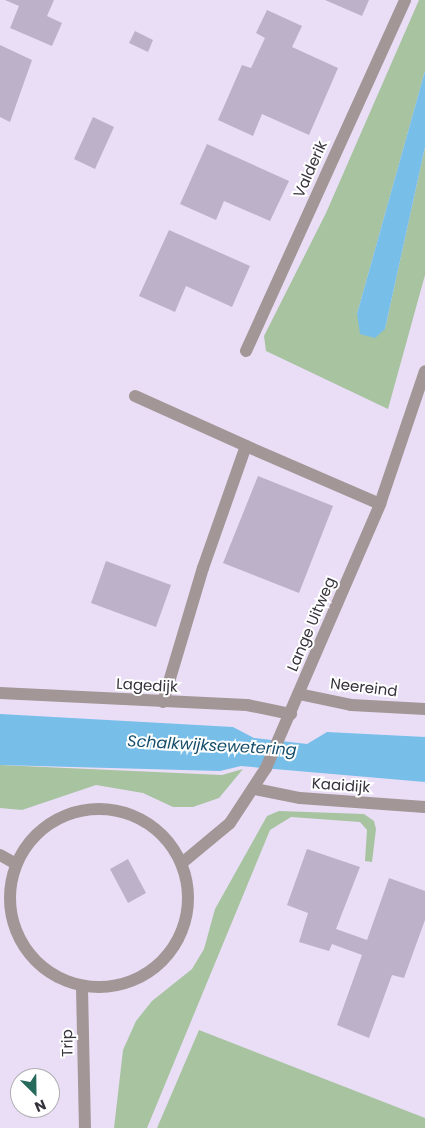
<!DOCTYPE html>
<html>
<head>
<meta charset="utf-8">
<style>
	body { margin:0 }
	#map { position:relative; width:425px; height:1128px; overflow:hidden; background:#eadef7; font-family:Poppins,sans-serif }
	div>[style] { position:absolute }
	.green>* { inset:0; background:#a7c3a0 }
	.water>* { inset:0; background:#77bee9 }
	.building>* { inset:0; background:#bcb1c9 }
	.minor>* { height:12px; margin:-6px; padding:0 6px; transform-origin:6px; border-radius:6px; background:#a39696 }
	.minor>.ring { margin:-6px; padding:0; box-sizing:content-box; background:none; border:12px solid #a39696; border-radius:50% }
	span { translate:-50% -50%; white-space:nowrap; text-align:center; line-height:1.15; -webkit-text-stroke:4px #fff; paint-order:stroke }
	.street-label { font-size:15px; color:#37333c }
	.water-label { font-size:16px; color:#164e6b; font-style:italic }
	.north { position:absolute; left:10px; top:1068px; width:50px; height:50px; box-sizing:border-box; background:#fff; border:1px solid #afadb1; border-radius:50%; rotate:157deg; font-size:14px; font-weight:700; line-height:20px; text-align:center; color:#37333c }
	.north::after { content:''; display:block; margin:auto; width:18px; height:22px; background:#266a5c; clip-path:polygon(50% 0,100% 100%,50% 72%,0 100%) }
</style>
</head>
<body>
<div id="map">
	<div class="green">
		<div style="clip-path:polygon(419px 0,425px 0,425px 71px,357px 314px,385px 329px,425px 147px,425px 275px,388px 409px,266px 351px,264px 336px,326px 213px)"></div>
		<div style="clip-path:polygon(0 765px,222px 775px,243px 769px,219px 798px,193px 807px,173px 807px,143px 793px,96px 785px,22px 810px,0 808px)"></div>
		<div style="clip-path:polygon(279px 811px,364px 814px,374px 821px,376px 829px,372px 862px,365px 861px,367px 830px,360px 822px,291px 817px,270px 830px,147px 1128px,114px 1128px,123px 1050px,136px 1021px,152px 1001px,192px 969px,204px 949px,215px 909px,267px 816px)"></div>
		<div style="clip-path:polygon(199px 1030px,425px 1118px,425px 1128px,157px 1128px)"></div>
	</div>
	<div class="water">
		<div style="clip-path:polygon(425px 71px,425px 147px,385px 329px,375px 338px,360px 334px,357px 314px)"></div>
		<div style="clip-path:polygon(0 714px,233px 727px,254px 738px,307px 744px,327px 732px,425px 737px,425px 782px,241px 766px,220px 771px,0 765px)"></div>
	</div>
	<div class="building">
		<div style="clip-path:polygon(5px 0,54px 0,47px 16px,62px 23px,52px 46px,10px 28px,19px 6px)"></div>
		<div style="clip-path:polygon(325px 0,369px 0,362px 16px)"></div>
		<div style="clip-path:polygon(267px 10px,302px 26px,292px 47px,338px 68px,309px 135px,262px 114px,253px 136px,218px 120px,242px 65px,251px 68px,265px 38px,256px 33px)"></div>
		<div style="clip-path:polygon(135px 31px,153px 40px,148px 52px,129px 43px)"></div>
		<div style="clip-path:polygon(0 45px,32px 60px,10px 122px,0 117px)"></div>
		<div style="clip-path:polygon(93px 117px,114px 127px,95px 169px,74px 159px)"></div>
		<div style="clip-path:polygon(207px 144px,289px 181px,270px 221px,224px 201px,216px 220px,180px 204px)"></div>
		<div style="clip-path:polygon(169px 230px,250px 266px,232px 307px,186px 286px,175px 312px,139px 296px)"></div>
		<div style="clip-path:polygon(258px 476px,333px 506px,299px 593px,223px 563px)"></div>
		<div style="clip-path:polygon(106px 561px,171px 585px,156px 627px,91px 603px)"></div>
		<div style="clip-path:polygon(307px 849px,360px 867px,336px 929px,367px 940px,389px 878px,425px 891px,425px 920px,404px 978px,392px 975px,369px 1038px,337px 1025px,362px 955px,332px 944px,329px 951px,299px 942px,308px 913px,287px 905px)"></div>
		<div style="clip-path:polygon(128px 859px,146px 893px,128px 903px,110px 869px)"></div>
	</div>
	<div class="minor">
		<div style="left:246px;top:351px;width:385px;rotate:-65.6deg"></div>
		<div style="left:135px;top:396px;width:122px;rotate:24.2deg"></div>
		<div style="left:0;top:693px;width:247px;rotate:2.8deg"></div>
		<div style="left:247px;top:705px;width:45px;rotate:11.6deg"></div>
		<div style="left:299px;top:694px;width:53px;rotate:11.9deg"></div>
		<div style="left:351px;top:705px;width:74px;rotate:3.1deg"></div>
		<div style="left:163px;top:702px;width:140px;rotate:-73.4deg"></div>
		<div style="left:203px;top:568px;width:129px;rotate:-70.6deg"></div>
		<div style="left:246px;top:446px;width:146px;rotate:23.4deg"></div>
		<div style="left:255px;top:789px;width:46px;rotate:11.3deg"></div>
		<div style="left:300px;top:798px;width:125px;rotate:4.1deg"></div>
		<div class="ring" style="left:10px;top:809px;width:166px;height:166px"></div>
		<div style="left:0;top:855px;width:18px;rotate:29deg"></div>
		<div style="left:182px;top:863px;width:62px;rotate:-39.8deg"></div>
		<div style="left:230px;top:823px;width:66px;rotate:-56.8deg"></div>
		<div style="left:266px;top:768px;width:288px;rotate:-66.6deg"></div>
		<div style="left:380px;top:504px;width:140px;rotate:-71.3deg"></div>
		<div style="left:82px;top:987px;width:141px;rotate:88.8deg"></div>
	</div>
	<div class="street-label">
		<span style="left:310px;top:169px;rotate:-66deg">Valderik</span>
		<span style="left:311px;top:624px;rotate:-67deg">Lange Uitweg</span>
		<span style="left:147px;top:685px;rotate:3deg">Lagedijk</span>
		<span style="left:364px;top:687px;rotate:7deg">Neereind</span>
		<span style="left:341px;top:785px;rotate:4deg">Kaaidijk</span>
		<span style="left:67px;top:1043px;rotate:-91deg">Trip</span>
	</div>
	<div class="water-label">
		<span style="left:212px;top:746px;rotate:3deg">Schalkwijksewetering</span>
	</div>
	<div class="north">N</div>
</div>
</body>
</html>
